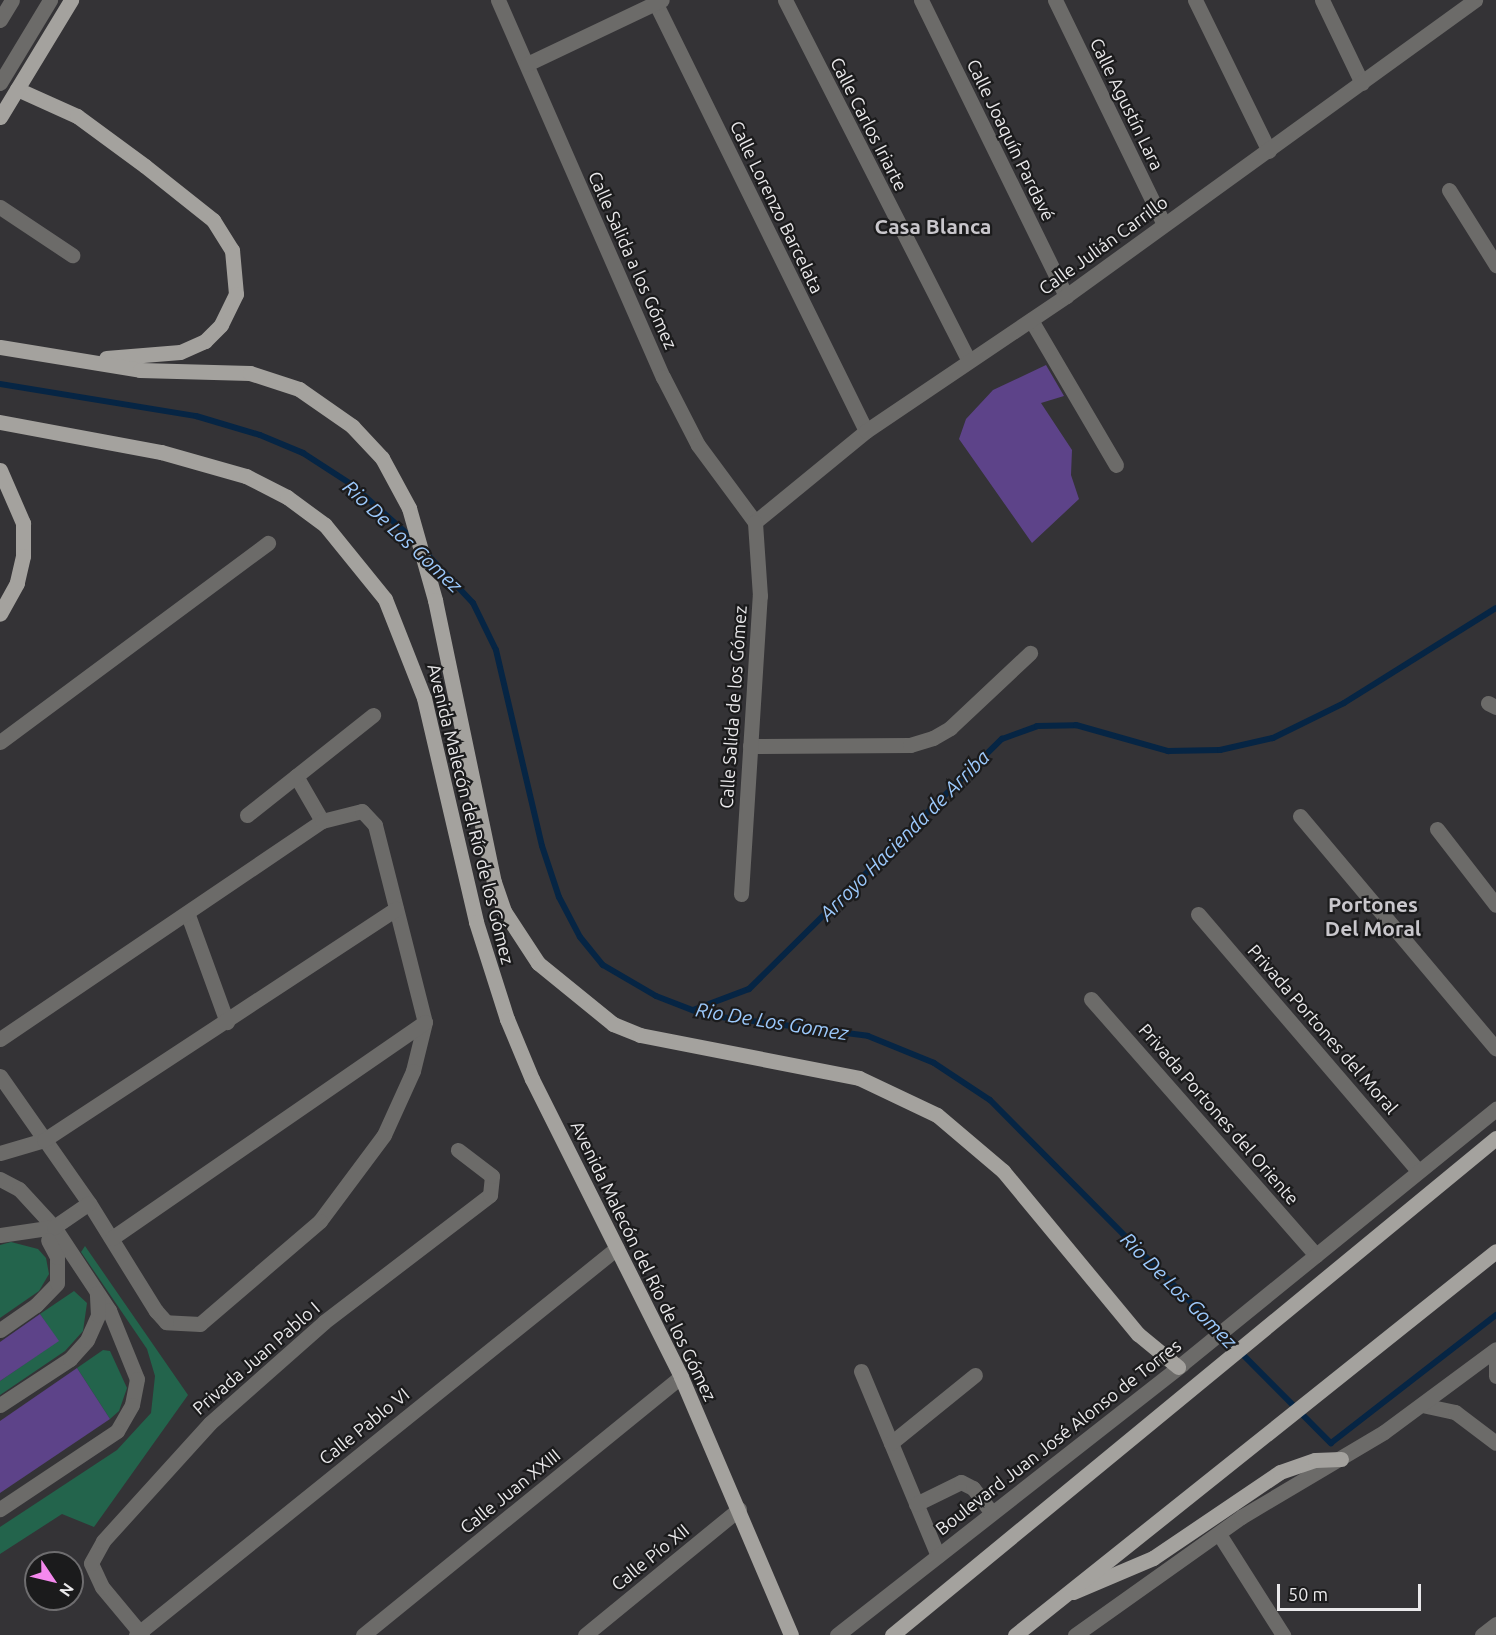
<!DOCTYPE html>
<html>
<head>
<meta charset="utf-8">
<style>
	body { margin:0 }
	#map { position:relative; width:1496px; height:1635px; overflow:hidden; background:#343336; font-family:Ubuntu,sans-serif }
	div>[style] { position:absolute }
	.green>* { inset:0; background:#23644c }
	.stream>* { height:6px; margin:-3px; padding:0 3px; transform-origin:3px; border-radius:3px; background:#062544 }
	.building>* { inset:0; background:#5d4389 }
	.minor>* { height:15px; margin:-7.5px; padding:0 7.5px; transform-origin:7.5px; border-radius:7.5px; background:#6c6b69 }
	.major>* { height:15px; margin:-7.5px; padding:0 7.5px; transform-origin:7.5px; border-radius:7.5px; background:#a4a29e }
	span { translate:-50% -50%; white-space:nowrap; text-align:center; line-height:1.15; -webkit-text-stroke:4.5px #1b1b1c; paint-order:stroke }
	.street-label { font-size:18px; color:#eae9eb }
	.water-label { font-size:20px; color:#9cc9fc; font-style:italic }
	.quarter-label { font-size:21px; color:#c9c7cc; font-weight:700 }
	.north { position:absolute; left:24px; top:1551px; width:60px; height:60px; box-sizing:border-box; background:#1b1b1c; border:2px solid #6e6d6f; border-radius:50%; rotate:125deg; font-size:16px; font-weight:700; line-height:24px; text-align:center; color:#eae9eb }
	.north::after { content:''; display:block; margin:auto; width:21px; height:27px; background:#f589ee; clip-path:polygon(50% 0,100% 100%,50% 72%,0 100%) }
	.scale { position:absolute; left:1277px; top:1584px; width:144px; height:27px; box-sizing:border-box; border:3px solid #eae9eb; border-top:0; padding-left:8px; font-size:18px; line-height:21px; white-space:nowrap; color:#eae9eb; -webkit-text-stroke:4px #1b1b1c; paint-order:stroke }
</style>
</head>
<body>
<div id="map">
	<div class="green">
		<div style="clip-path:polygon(11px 1242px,38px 1249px,46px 1258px,49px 1274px,39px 1291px,0 1318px,0 1245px)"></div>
		<div style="clip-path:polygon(85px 1246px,188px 1395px,94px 1527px,62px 1514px,0 1554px,0 1527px,117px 1450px,151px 1413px,155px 1376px,147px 1349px,81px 1252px)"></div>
		<div style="clip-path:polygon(74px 1291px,87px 1303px,83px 1331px,65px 1351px,0 1395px,0 1381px,58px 1341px,40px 1314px)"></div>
		<div style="clip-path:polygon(103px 1350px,110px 1351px,127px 1388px,119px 1411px,110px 1419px,77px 1368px)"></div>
	</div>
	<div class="stream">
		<div style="left:0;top:384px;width:199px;rotate:9.3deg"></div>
		<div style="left:196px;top:416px;width:67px;rotate:16.5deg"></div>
		<div style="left:260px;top:435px;width:47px;rotate:22.7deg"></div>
		<div style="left:303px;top:453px;width:57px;rotate:32.9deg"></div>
		<div style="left:351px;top:484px;width:84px;rotate:41.6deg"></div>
		<div style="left:425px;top:552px;width:70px;rotate:46.7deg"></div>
		<div style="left:473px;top:603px;width:52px;rotate:63.9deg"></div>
		<div style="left:496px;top:650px;width:201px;rotate:76.8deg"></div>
		<div style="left:542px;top:846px;width:54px;rotate:71.6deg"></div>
		<div style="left:559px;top:897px;width:45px;rotate:62.3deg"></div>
		<div style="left:580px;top:937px;width:36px;rotate:51deg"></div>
		<div style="left:603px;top:965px;width:61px;rotate:30.3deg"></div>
		<div style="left:656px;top:996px;width:53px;rotate:21.2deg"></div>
		<div style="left:705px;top:1015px;width:164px;rotate:7.3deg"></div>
		<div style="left:868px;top:1036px;width:71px;rotate:22.2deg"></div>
		<div style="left:934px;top:1063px;width:67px;rotate:33.5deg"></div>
		<div style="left:990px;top:1100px;width:484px;rotate:45.2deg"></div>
		<div style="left:1331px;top:1443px;width:209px;rotate:-37.8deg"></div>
		<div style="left:693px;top:1010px;width:60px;rotate:-20.6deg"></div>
		<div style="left:749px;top:989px;width:356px;rotate:-44.7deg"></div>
		<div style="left:1002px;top:739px;width:37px;rotate:-20deg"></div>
		<div style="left:1037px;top:726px;width:39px;rotate:-1deg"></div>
		<div style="left:1076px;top:725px;width:96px;rotate:15.8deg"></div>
		<div style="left:1168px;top:751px;width:52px;rotate:-1.1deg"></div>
		<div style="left:1220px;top:750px;width:54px;rotate:-12.8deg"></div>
		<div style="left:1273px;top:738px;width:79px;rotate:-26.2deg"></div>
		<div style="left:1344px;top:703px;width:179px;rotate:-32deg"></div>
	</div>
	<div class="building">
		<div style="clip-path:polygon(1046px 365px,1064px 396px,1041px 403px,1072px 450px,1071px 475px,1079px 499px,1032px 543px,959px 439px,966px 419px,993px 390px)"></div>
		<div style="clip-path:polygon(40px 1314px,59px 1341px,0 1381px,0 1342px)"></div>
		<div style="clip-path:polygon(77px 1368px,110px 1419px,0 1493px,0 1421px)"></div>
	</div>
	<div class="minor">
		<div style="left:498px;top:0;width:412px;rotate:66.4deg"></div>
		<div style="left:663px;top:377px;width:76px;rotate:62.8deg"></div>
		<div style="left:698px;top:445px;width:96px;rotate:53.5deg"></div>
		<div style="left:654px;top:0;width:480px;rotate:63.8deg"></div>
		<div style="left:785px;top:0;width:405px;rotate:63deg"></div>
		<div style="left:921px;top:0;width:330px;rotate:63.9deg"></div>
		<div style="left:1055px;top:0;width:249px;rotate:64.1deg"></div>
		<div style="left:1195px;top:0;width:168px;rotate:63.9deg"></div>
		<div style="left:1322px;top:0;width:92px;rotate:64.3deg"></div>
		<div style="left:0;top:20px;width:23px;rotate:-59deg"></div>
		<div style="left:527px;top:64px;width:149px;rotate:-25.4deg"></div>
		<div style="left:0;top:83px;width:97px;rotate:-58.9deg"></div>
		<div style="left:1449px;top:190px;width:89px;rotate:57.9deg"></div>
		<div style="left:0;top:207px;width:87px;rotate:33.7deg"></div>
		<div style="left:1031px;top:320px;width:168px;rotate:59.6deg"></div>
		<div style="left:755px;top:522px;width:144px;rotate:-39.3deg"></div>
		<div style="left:866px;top:431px;width:241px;rotate:-34deg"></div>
		<div style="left:1066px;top:296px;width:505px;rotate:-35.89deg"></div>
		<div style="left:1488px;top:703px;width:9px;rotate:27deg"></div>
		<div style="left:0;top:742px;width:334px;rotate:-36.6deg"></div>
		<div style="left:750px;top:746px;width:160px;rotate:-0.4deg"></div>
		<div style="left:910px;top:745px;width:24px;rotate:-17deg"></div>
		<div style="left:933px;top:738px;width:20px;rotate:-30deg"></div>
		<div style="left:950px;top:728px;width:110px;rotate:-43.2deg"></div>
		<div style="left:296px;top:776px;width:52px;rotate:60deg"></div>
		<div style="left:247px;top:815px;width:161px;rotate:-38.4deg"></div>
		<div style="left:1300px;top:816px;width:304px;rotate:49.9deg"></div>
		<div style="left:1437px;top:829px;width:96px;rotate:52.2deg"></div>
		<div style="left:741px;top:894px;width:299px;rotate:-86.4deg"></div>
		<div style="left:760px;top:596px;width:74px;rotate:-93.9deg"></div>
		<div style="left:1198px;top:914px;width:338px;rotate:49.4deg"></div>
		<div style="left:188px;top:915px;width:114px;rotate:70deg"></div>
		<div style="left:1091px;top:999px;width:341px;rotate:48.7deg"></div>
		<div style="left:0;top:1039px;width:389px;rotate:-34.1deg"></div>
		<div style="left:322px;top:821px;width:41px;rotate:-14deg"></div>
		<div style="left:362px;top:811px;width:19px;rotate:47deg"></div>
		<div style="left:375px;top:825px;width:203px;rotate:75.8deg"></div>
		<div style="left:425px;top:1022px;width:50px;rotate:103.8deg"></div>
		<div style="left:413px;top:1071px;width:70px;rotate:114.4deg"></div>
		<div style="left:384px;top:1135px;width:107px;rotate:126.7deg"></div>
		<div style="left:320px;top:1221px;width:158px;rotate:139.4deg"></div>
		<div style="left:200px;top:1324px;width:34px;rotate:-177deg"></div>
		<div style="left:166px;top:1322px;width:15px;rotate:-132deg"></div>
		<div style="left:156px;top:1311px;width:127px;rotate:-121.8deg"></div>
		<div style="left:89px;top:1203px;width:155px;rotate:-125deg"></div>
		<div style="left:0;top:1153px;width:46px;rotate:-16.5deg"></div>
		<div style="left:44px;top:1140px;width:421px;rotate:-33.3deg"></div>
		<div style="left:0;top:1179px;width:21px;rotate:28deg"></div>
		<div style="left:19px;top:1189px;width:52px;rotate:47.4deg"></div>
		<div style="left:54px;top:1227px;width:100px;rotate:56.5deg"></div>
		<div style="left:109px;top:1310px;width:74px;rotate:67.9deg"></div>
		<div style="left:137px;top:1379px;width:26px;rotate:101deg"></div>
		<div style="left:132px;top:1405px;width:30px;rotate:120deg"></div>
		<div style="left:117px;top:1431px;width:141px;rotate:146.3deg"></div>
		<div style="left:0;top:1235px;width:55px;rotate:-8.4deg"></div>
		<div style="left:54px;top:1227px;width:42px;rotate:-34.4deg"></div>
		<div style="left:112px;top:1238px;width:380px;rotate:-34.6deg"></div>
		<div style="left:0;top:1330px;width:44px;rotate:-34.8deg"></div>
		<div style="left:36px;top:1305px;width:30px;rotate:-46deg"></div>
		<div style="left:57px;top:1283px;width:26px;rotate:-90deg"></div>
		<div style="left:57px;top:1257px;width:19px;rotate:-118deg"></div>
		<div style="left:1496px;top:1355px;width:21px;rotate:90deg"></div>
		<div style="left:861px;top:1371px;width:200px;rotate:67.4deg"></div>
		<div style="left:0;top:1405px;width:84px;rotate:-33.3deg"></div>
		<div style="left:70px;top:1359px;width:25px;rotate:-48deg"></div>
		<div style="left:87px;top:1340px;width:27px;rotate:-66deg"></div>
		<div style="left:98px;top:1315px;width:22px;rotate:-93deg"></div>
		<div style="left:1422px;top:1405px;width:34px;rotate:12deg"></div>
		<div style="left:1455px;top:1412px;width:51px;rotate:37.1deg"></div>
		<div style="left:891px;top:1443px;width:108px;rotate:-39deg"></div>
		<div style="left:916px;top:1504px;width:50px;rotate:-26.1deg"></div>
		<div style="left:961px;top:1482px;width:13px;rotate:27deg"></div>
		<div style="left:973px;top:1488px;width:31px;rotate:53deg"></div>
		<div style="left:1219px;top:1534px;width:120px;rotate:57.6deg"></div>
		<div style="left:136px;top:1635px;width:617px;rotate:-38.82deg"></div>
		<div style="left:142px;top:1635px;width:62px;rotate:-129.8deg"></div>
		<div style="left:102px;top:1587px;width:26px;rotate:-115deg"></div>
		<div style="left:91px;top:1563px;width:25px;rotate:-61deg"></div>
		<div style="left:103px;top:1541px;width:159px;rotate:-47.8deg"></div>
		<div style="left:210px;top:1423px;width:152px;rotate:-41.5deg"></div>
		<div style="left:324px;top:1322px;width:209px;rotate:-37.4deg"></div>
		<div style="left:490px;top:1195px;width:19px;rotate:-84deg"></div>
		<div style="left:492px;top:1176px;width:43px;rotate:-142.6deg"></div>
		<div style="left:363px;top:1635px;width:409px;rotate:-39.1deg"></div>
		<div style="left:585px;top:1635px;width:199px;rotate:-39.3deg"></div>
		<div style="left:837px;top:1635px;width:439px;rotate:-38.1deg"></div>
		<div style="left:1182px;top:1364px;width:405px;rotate:-39.1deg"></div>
		<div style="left:1075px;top:1635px;width:204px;rotate:-35.4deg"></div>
		<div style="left:1241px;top:1517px;width:166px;rotate:-30.7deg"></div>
		<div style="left:1384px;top:1432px;width:139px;rotate:-36.5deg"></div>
		<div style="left:1482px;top:1635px;width:18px;rotate:-38deg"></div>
	</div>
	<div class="major">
		<div style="left:17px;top:89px;width:66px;rotate:24.2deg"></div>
		<div style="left:77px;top:116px;width:84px;rotate:36.3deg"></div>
		<div style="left:145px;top:166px;width:87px;rotate:38.5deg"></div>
		<div style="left:213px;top:220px;width:36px;rotate:58deg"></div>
		<div style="left:232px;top:250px;width:44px;rotate:84.8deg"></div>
		<div style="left:236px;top:294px;width:34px;rotate:116deg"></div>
		<div style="left:221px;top:325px;width:23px;rotate:135deg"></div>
		<div style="left:205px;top:341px;width:27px;rotate:156deg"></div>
		<div style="left:180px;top:352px;width:74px;rotate:175.4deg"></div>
		<div style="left:0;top:117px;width:137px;rotate:-58.7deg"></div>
		<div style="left:0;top:347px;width:142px;rotate:9.3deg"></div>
		<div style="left:140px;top:370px;width:110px;rotate:1.6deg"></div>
		<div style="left:250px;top:373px;width:52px;rotate:18.1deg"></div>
		<div style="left:299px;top:389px;width:65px;rotate:34.9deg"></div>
		<div style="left:352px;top:426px;width:44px;rotate:46.8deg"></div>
		<div style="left:382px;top:458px;width:57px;rotate:61.6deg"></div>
		<div style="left:409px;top:508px;width:96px;rotate:74.2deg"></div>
		<div style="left:435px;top:600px;width:288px;rotate:78.2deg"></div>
		<div style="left:494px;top:882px;width:31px;rotate:71deg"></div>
		<div style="left:504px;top:911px;width:62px;rotate:56.8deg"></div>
		<div style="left:538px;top:963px;width:97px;rotate:39.1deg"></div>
		<div style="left:613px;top:1024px;width:29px;rotate:22deg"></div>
		<div style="left:640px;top:1035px;width:223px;rotate:11.1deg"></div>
		<div style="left:859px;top:1078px;width:86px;rotate:25.4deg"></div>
		<div style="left:937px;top:1115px;width:87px;rotate:40.3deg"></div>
		<div style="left:1003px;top:1171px;width:212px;rotate:50.4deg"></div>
		<div style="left:1138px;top:1334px;width:52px;rotate:39.5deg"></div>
		<div style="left:0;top:422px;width:164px;rotate:10.6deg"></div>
		<div style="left:161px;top:452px;width:88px;rotate:15.8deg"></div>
		<div style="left:246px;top:476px;width:46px;rotate:27.1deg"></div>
		<div style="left:287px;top:497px;width:47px;rotate:36.4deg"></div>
		<div style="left:325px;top:525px;width:95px;rotate:51deg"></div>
		<div style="left:385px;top:599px;width:106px;rotate:68.5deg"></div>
		<div style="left:424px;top:698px;width:230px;rotate:76.9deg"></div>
		<div style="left:476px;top:922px;width:102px;rotate:72.3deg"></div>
		<div style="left:507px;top:1019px;width:65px;rotate:67.4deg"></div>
		<div style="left:532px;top:1079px;width:333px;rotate:63.4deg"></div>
		<div style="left:681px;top:1377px;width:280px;rotate:66.9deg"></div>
		<div style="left:0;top:470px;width:58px;rotate:66.5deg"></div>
		<div style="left:23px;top:523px;width:33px;rotate:90deg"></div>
		<div style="left:23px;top:556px;width:28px;rotate:103deg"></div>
		<div style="left:17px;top:583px;width:35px;rotate:119deg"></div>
		<div style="left:1073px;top:1592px;width:87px;rotate:-23deg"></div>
		<div style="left:1153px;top:1558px;width:153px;rotate:-34.1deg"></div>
		<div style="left:1280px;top:1472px;width:37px;rotate:-19deg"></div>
		<div style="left:1315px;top:1460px;width:26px;rotate:-2deg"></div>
		<div style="left:892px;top:1635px;width:782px;rotate:-39.45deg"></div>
		<div style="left:1015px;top:1635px;width:615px;rotate:-38.6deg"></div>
	</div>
	<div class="street-label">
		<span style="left:1127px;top:104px;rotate:64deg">Calle Agustín Lara</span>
		<span style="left:869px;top:124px;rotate:63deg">Calle Carlos Iriarte</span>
		<span style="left:1011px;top:140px;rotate:64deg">Calle Joaquín Pardavé</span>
		<span style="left:777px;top:207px;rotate:64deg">Calle Lorenzo Barcelata</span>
		<span style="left:1103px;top:245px;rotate:-36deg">Calle Julián Carrillo</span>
		<span style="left:633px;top:260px;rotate:66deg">Calle Salida a los Gómez</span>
		<span style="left:733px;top:707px;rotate:-86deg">Calle Salida de los Gómez</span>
		<span style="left:471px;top:814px;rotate:76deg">Avenida Malecón del Río de los Gómez</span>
		<span style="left:1323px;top:1029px;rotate:49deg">Privada Portones del Moral</span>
		<span style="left:1219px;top:1114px;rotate:49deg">Privada Portones del Oriente</span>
		<span style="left:644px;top:1261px;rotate:64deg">Avenida Malecón del Río de los Gómez</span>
		<span style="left:256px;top:1358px;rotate:-41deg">Privada Juan Pablo I</span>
		<span style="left:364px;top:1426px;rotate:-39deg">Calle Pablo VI</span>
		<span style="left:1058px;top:1437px;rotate:-38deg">Boulevard Juan José Alonso de Torres</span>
		<span style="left:510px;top:1491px;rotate:-39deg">Calle Juan XXIII</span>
		<span style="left:650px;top:1557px;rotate:-39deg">Calle Pío XII</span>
	</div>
	<div class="water-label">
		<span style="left:403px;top:536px;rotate:43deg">Rio De Los Gomez</span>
		<span style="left:904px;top:835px;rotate:-45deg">Arroyo Hacienda de Arriba</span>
		<span style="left:772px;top:1021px;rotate:9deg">Rio De Los Gomez</span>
		<span style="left:1179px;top:1290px;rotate:45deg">Rio De Los Gomez</span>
	</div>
	<div class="quarter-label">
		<span style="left:933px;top:226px">Casa Blanca</span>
		<span style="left:1373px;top:916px">Portones<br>Del Moral</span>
	</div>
	<div class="north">N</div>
	<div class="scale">50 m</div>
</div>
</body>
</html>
